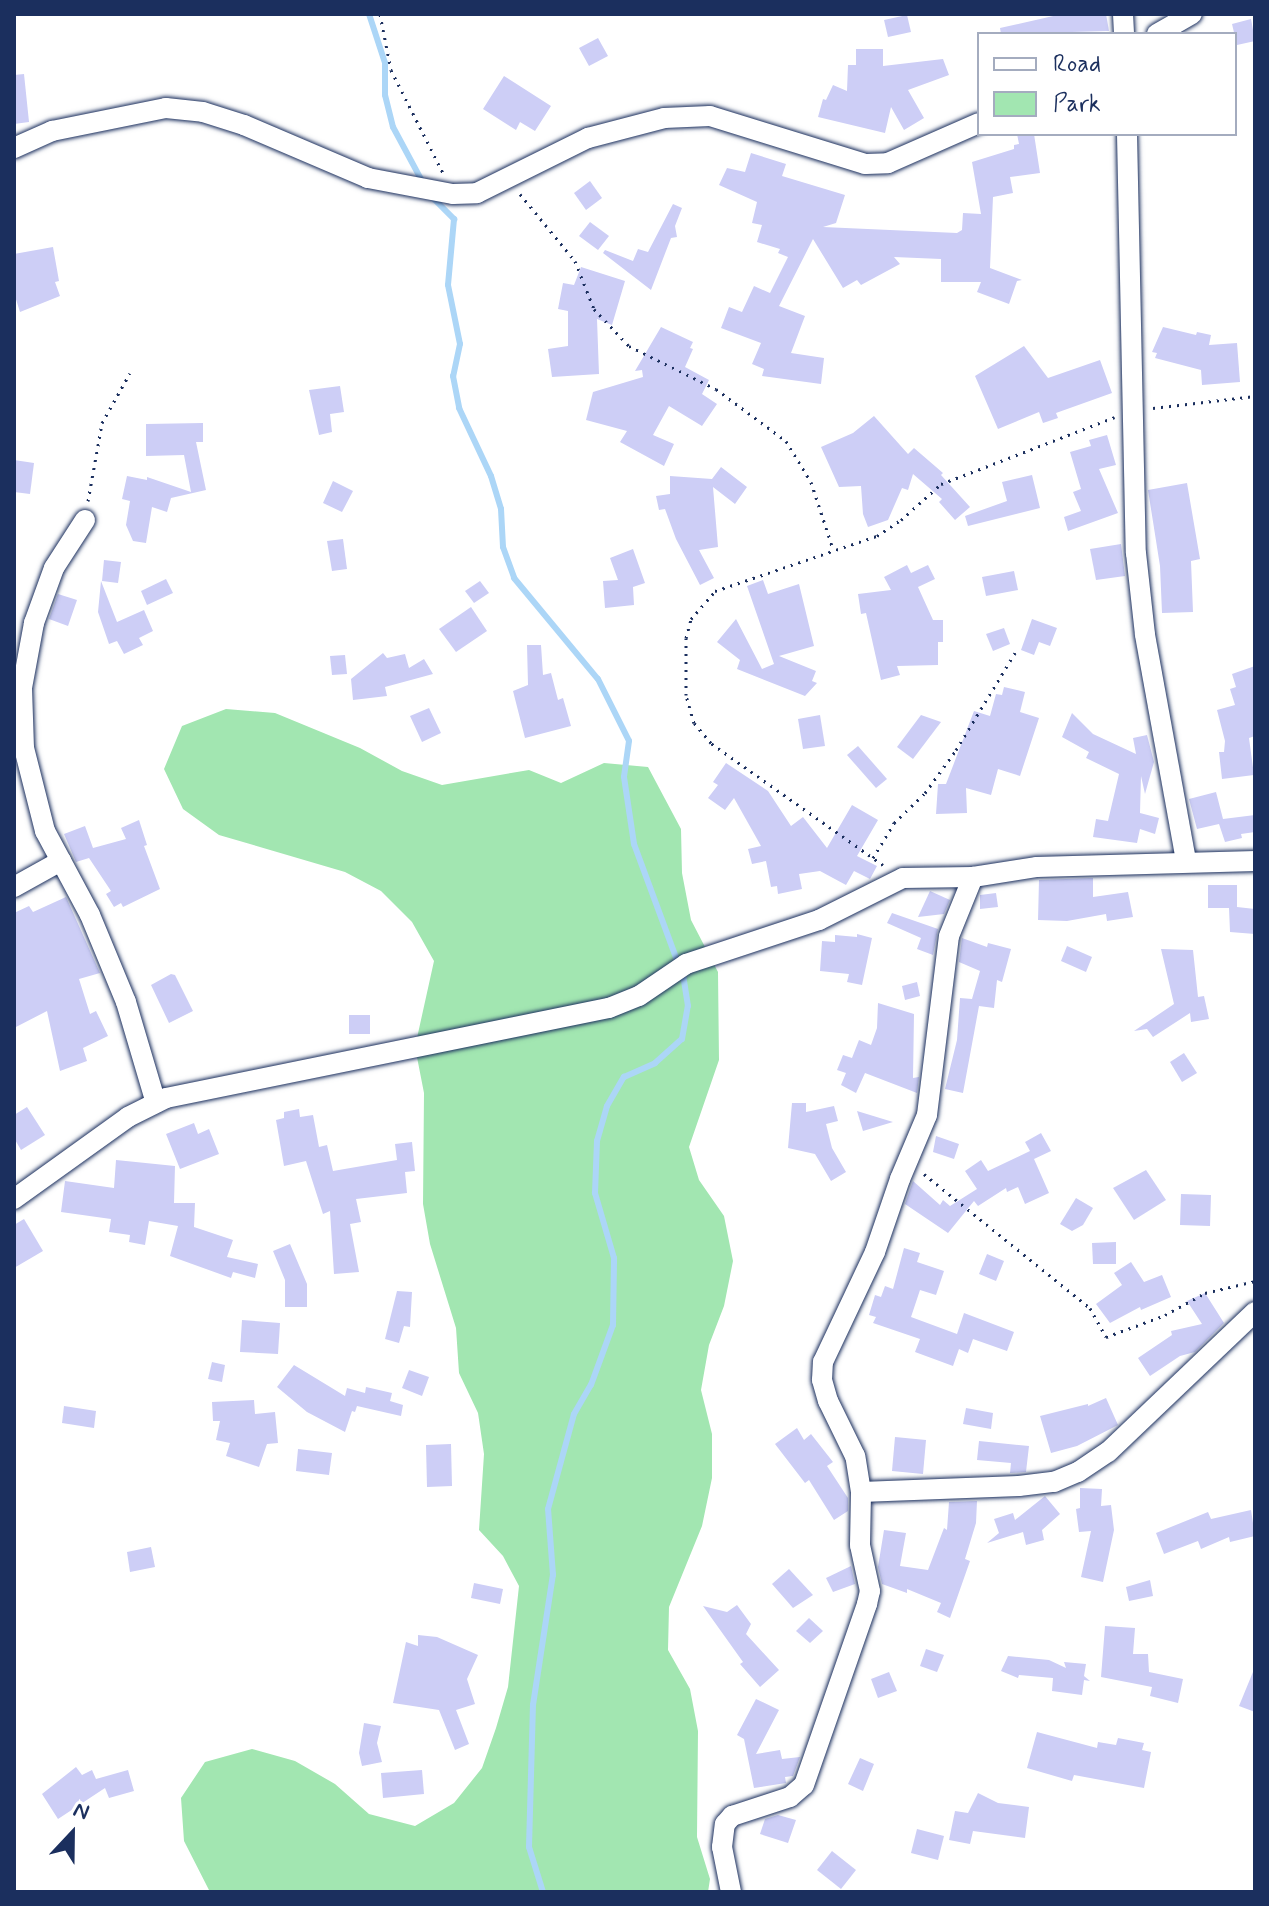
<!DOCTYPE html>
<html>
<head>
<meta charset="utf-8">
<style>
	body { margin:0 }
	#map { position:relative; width:1269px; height:1906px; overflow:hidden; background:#fff; font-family:Mynerve,sans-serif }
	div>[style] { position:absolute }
	.green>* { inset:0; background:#a2e6b1 }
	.stream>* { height:6px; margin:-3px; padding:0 3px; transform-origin:3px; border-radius:3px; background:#acd6f7 }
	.building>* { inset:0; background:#cdcef6 }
	.path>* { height:3px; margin-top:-1.5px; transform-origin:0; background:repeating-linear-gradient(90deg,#1b2f5e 0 2px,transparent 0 8px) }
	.roads { filter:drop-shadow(0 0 2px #1b2f5e) drop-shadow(0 0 2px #1b2f5e) }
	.street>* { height:20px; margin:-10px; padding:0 10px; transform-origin:10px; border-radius:10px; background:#fff }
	span { translate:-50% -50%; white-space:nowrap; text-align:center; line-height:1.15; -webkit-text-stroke:6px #fff; paint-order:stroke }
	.frame { position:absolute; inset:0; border:16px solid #1b2f5e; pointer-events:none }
	.legend { position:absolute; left:977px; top:32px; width:260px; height:104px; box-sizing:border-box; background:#fff; border:2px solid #a4acbf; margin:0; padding:10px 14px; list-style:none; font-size:24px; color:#1b2f5e }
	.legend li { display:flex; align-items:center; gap:16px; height:40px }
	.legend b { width:40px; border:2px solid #a4acbf }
	.north { position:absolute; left:32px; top:1794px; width:80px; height:80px; -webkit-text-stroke:6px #fff; paint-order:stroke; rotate:22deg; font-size:22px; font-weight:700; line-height:32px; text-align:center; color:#1b2f5e }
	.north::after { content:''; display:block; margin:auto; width:28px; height:36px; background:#1b2f5e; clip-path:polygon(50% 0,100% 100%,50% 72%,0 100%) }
</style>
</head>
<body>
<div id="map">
	<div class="green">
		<div style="clip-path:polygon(226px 709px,275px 713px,360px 748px,402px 771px,442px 785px,529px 770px,561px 783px,604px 763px,648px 767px,681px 829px,682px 873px,691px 920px,718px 972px,719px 1060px,689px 1147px,699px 1180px,724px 1216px,733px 1261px,724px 1306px,709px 1345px,701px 1390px,712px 1434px,712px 1478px,702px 1526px,669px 1607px,668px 1650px,690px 1689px,698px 1731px,697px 1837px,710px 1879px,708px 1892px,210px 1892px,184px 1841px,181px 1798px,205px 1762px,252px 1749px,295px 1761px,335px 1784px,369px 1814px,415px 1826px,454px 1803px,482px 1768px,496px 1728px,508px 1687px,519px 1586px,503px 1556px,479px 1530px,484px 1454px,478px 1413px,459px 1373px,456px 1328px,430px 1244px,423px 1204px,424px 1093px,415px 1047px,434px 961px,412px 922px,381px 891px,345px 872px,219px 835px,183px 809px,164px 769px,182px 726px)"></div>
	</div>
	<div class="stream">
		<div style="left:369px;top:14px;width:52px;rotate:71.9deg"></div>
		<div style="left:385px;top:63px;width:32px;rotate:90deg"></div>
		<div style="left:385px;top:95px;width:33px;rotate:76deg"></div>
		<div style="left:393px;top:127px;width:64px;rotate:61.8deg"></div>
		<div style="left:431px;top:196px;width:33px;rotate:45deg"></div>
		<div style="left:454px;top:219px;width:66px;rotate:95.2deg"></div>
		<div style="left:448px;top:285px;width:60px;rotate:78.5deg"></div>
		<div style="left:460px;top:344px;width:33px;rotate:102deg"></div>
		<div style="left:453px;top:376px;width:33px;rotate:79deg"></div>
		<div style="left:459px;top:408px;width:75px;rotate:64.8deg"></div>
		<div style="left:491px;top:476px;width:34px;rotate:73deg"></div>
		<div style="left:501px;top:509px;width:38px;rotate:87deg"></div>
		<div style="left:503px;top:547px;width:33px;rotate:70deg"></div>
		<div style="left:514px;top:578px;width:131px;rotate:50.3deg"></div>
		<div style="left:598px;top:679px;width:69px;rotate:63.4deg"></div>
		<div style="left:629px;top:741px;width:36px;rotate:98deg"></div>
		<div style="left:624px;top:777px;width:68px;rotate:81.5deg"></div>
		<div style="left:634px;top:844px;width:127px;rotate:69.7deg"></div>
		<div style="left:543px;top:1892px;width:47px;rotate:-107.3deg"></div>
		<div style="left:529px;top:1847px;width:142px;rotate:-88.4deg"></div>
		<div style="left:533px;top:1705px;width:132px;rotate:-81.3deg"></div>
		<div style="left:553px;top:1575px;width:66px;rotate:-94.3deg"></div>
		<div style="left:548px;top:1509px;width:98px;rotate:-74.7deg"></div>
		<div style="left:574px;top:1414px;width:34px;rotate:-60deg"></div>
		<div style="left:591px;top:1385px;width:64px;rotate:-69.9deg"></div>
		<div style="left:613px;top:1325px;width:67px;rotate:-89.1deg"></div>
		<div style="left:614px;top:1258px;width:68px;rotate:-106.3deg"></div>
		<div style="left:595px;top:1193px;width:52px;rotate:-87.8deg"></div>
		<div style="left:597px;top:1141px;width:36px;rotate:-74deg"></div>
		<div style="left:607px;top:1106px;width:34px;rotate:-60deg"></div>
		<div style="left:624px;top:1077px;width:34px;rotate:-24deg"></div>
		<div style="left:655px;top:1063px;width:36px;rotate:-42deg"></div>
		<div style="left:682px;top:1039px;width:34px;rotate:-80deg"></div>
		<div style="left:688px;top:1006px;width:33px;rotate:-99deg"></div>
	</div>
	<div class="building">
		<div style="clip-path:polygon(1062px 14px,1106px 14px,1109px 31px,1001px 34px,1000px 28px)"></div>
		<div style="clip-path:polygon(907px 15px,911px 32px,888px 37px,884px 20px)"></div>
		<div style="clip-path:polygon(1251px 19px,1255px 41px,1237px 45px,1232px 24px)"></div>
		<div style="clip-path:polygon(598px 38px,608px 56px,589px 66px,579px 48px)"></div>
		<div style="clip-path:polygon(856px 49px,883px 49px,883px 66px,943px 59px,949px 75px,908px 90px,924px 118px,904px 130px,891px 107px,885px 133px,818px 117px,823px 99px,826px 100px,833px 85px,847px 91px,848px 65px,856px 65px)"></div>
		<div style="clip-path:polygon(24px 74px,29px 122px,14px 124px,14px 75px)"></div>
		<div style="clip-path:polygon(504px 76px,551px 106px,535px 131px,520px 122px,516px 130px,483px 109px)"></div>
		<div style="clip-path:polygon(1017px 134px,1034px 134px,1040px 173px,1010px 177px,1013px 193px,993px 197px,990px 268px,1022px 280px,1017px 281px,1009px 304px,977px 292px,981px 282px,941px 282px,941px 259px,894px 257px,900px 264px,861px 285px,857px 280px,843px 288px,813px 239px,779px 306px,805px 316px,791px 353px,824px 358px,821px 384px,762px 376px,764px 369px,752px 364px,761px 343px,721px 328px,729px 307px,742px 312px,754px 286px,770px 293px,788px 257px,778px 253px,780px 249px,757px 242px,762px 225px,752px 223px,757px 202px,719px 185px,727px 168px,745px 172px,751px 153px,786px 164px,782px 176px,845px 195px,836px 223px,823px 227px,957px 233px,962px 230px,963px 213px,981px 214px,972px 162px,1014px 149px,1014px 145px,1019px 144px)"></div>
		<div style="clip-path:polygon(590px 181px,602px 198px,586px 210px,574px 193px)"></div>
		<div style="clip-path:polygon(673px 204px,682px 208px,675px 226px,677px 237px,671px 238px,651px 290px,603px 253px,605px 250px,633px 261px,638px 249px,648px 252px)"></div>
		<div style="clip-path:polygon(590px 222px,609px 236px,598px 250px,579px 236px)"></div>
		<div style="clip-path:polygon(53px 247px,59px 281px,55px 282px,60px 296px,20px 312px,14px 293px,14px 254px)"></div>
		<div style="clip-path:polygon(581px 267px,625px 281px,612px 325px,597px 319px,599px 374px,552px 377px,548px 349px,568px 346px,568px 311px,558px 309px,563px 283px,574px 285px)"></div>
		<div style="clip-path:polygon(661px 327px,693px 342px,690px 348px,693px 349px,685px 367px,709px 380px,702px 394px,717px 404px,702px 426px,669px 406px,653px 435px,674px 444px,664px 466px,620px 442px,627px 431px,586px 420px,593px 392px,643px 377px,642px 370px,635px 371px)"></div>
		<div style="clip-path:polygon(1163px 327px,1196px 335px,1197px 332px,1211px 335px,1209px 345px,1237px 343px,1240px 382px,1202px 385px,1201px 370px,1155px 358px,1157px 353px,1152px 352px)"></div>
		<div style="clip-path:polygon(1024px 346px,1048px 378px,1100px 360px,1112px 393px,1056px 413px,1058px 418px,1043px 423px,1039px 412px,998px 429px,975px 376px)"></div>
		<div style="clip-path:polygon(340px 386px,344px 412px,330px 414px,332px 432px,319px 435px,309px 390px)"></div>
		<div style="clip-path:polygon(874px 416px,908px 454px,914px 448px,943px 473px,941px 475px,970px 507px,955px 520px,939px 502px,942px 499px,913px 474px,908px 490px,902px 488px,888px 520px,868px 527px,863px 514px,861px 486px,839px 487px,821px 447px,853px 433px)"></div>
		<div style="clip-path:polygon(203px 423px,203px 442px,196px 442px,206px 490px,171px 498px,167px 512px,152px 507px,146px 543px,133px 541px,126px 525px,130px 501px,122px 499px,127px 476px,147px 480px,147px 477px,191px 492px,184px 455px,146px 456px,146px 424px)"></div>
		<div style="clip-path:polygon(1107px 435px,1116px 465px,1099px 469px,1118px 513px,1068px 531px,1064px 517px,1081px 511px,1073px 492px,1081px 489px,1070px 452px,1091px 446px,1089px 440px)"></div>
		<div style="clip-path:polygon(14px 460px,34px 463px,30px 494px,14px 492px)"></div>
		<div style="clip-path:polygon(721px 467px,747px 487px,735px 504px,713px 487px,718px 547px,699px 550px,714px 578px,700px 585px,676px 539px,665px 509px,659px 510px,656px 496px,670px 494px,670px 476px,712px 479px)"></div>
		<div style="clip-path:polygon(1032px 475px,1040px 508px,968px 526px,965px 516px,1007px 501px,1002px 482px)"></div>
		<div style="clip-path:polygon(333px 481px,353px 491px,342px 512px,323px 503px)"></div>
		<div style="clip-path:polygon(1187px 483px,1200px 559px,1191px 561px,1193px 612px,1162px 613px,1160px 566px,1148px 490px)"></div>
		<div style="clip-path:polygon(343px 539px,347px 569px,332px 571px,327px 541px)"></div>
		<div style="clip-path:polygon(1121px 544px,1125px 576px,1096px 580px,1090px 549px)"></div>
		<div style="clip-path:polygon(633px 549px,645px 583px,633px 587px,634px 605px,605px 608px,603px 581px,618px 580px,610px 558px)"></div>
		<div style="clip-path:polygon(104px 560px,121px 562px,118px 583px,102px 581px)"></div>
		<div style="clip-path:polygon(907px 565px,911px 573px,928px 565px,935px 579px,918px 587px,933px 620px,943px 620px,943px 642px,938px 642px,938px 665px,897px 666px,900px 675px,881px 680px,866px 613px,861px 614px,858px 594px,891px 590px,884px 577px)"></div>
		<div style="clip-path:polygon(1014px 571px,1018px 590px,986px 596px,982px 577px)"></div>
		<div style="clip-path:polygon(166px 579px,173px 593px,147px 605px,141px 591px)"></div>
		<div style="clip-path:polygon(763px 580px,768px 594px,799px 584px,814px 646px,779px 656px,816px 671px,812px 681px,817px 683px,805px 696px,737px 669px,740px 660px,717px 642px,736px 619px,762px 669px,774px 664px,747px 586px)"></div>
		<div style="clip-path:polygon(101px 581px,117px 622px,144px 610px,153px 631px,139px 638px,143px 645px,124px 654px,117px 641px,109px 644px,98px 612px)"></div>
		<div style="clip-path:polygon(480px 581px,489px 593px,474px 603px,465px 591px)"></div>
		<div style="clip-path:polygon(58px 594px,77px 600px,68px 626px,49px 619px)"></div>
		<div style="clip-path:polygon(471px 607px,487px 631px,456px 652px,439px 629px)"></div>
		<div style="clip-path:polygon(1032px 619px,1057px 628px,1050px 646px,1039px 642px,1034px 655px,1021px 650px)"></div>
		<div style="clip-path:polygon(1004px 628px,1010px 644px,993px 651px,986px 634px)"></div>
		<div style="clip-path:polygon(527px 645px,541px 645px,543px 675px,551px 673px,558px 700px,563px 698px,571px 726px,525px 738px,513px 691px,528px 685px)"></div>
		<div style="clip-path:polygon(383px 653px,387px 658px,405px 654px,409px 668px,424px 659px,433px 674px,385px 687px,387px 696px,353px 700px,351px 679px)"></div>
		<div style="clip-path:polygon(345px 655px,347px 674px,332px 675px,330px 656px)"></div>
		<div style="clip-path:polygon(1255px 666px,1255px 736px,1249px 738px,1254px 775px,1222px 779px,1219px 752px,1224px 752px,1225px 741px,1217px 710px,1235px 705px,1230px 689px,1236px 687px,1232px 674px)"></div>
		<div style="clip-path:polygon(1004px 687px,1025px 692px,1020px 712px,1039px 718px,1020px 776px,998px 769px,991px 795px,966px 788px,967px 813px,936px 814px,938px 784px,946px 784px,974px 711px,990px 716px,996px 694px,1002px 695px)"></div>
		<div style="clip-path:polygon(429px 708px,441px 733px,422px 742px,410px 716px)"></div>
		<div style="clip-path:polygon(1072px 713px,1093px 734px,1136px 754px,1133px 738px,1147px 735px,1154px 762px,1145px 794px,1141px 776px,1140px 813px,1159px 818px,1155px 834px,1140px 829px,1137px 843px,1093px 837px,1096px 819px,1108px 821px,1119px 774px,1086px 758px,1089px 752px,1062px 737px)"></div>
		<div style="clip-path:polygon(820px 715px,825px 746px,803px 749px,798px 719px)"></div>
		<div style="clip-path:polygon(921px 715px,941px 722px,913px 759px,897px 747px)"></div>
		<div style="clip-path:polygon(858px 746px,887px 779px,876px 788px,847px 755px)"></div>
		<div style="clip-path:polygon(726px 763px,768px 791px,791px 826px,803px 817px,827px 848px,852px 805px,878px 820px,857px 856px,877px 866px,870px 879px,854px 871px,846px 885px,820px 871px,799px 874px,802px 889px,778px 894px,777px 886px,771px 887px,766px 861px,752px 864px,748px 849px,761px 846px,734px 798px,725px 810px,708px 798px,718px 785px,713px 782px)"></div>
		<div style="clip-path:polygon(1216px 792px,1223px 819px,1255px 815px,1255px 832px,1241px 834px,1242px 838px,1225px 842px,1219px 824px,1197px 829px,1189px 799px)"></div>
		<div style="clip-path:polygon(139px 820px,147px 845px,144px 846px,160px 889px,123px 907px,121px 903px,114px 907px,106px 894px,111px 891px,89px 858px,76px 862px,64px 834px,85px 826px,93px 848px,126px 839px,121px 828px)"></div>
		<div style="clip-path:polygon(1093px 878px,1093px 897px,1128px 892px,1133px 917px,1107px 921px,1106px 914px,1067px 921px,1038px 920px,1039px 880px)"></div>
		<div style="clip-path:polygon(1208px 885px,1237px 885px,1237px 907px,1255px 909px,1255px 934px,1230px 932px,1229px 908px,1208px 908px)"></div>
		<div style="clip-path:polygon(930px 891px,950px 900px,944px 914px,918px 917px)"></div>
		<div style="clip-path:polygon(996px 893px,998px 907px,980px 909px,980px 895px)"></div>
		<div style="clip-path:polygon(66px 897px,100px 973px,79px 979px,90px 1014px,96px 1011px,108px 1036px,83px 1048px,87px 1061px,60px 1071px,47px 1011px,14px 1028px,14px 913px,29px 906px,33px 912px)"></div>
		<div style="clip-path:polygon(892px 913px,938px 929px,933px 955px,917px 949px,921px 938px,887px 923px)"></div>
		<div style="clip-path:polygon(857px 934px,872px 938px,862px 985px,847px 982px,849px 974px,820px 971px,822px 941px,835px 942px,835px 935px,857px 937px)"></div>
		<div style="clip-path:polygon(962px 938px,987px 947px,988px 943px,1011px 949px,1002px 982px,997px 980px,994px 1008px,979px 1006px,963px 1093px,945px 1089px,957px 1040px,960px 998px,972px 999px,980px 971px,959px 962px)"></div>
		<div style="clip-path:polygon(1067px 946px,1092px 957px,1086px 972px,1061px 961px)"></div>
		<div style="clip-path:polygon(1161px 949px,1193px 950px,1198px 997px,1204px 996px,1209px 1019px,1191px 1022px,1190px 1013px,1153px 1037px,1147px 1029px,1134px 1031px,1174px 1004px)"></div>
		<div style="clip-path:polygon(171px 974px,175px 975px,193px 1011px,169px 1023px,151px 985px)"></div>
		<div style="clip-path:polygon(917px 982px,920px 996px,905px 1000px,902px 986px)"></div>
		<div style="clip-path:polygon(878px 1003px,914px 1014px,913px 1078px,919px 1077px,917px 1093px,865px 1073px,856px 1093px,841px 1085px,846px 1073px,837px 1070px,843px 1055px,852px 1058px,859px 1040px,871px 1045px,877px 1028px)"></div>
		<div style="clip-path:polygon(349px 1015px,370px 1015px,370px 1034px,349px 1034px)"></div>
		<div style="clip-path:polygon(1184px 1053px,1197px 1073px,1182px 1082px,1170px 1062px)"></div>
		<div style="clip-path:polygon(792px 1103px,806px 1103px,806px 1112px,834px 1106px,838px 1121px,826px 1124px,832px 1148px,846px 1172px,831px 1181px,815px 1154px,788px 1148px)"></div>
		<div style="clip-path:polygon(27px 1107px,45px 1135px,21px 1150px,14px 1138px,14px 1115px)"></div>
		<div style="clip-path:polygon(299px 1109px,300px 1117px,313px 1115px,319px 1147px,327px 1145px,333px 1171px,397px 1160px,395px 1144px,412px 1142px,415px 1171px,405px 1172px,407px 1193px,356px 1199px,361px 1222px,350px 1224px,359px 1272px,334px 1274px,330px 1211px,323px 1214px,306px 1161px,284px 1166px,276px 1120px,284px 1118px,284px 1112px)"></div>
		<div style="clip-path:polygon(857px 1111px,893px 1122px,863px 1131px)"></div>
		<div style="clip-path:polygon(194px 1123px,198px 1134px,209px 1129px,219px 1154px,180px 1169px,166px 1134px)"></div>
		<div style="clip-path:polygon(1041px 1133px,1051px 1151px,1034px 1159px,1049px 1193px,1025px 1204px,1018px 1187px,1007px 1192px,1006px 1188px,978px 1206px,974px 1201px,948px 1233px,905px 1204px,913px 1181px,940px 1205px,943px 1200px,950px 1206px,977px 1189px,965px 1171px,981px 1160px,988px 1171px,1030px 1151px,1025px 1142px)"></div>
		<div style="clip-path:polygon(936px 1136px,959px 1144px,954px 1159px,933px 1152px)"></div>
		<div style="clip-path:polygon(116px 1160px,175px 1166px,174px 1203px,195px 1203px,194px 1227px,233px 1240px,227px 1257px,258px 1264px,255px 1278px,233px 1272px,231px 1278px,170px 1256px,178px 1226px,149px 1221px,145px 1245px,129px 1242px,130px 1235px,109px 1232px,111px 1219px,61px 1212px,65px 1181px,114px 1188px)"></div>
		<div style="clip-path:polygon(1146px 1170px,1166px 1200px,1134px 1220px,1113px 1188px)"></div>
		<div style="clip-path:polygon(1181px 1194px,1211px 1195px,1210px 1226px,1180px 1225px)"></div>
		<div style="clip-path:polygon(1076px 1198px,1093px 1208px,1083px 1225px,1072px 1231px,1060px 1224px)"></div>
		<div style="clip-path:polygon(24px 1219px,43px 1251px,14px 1268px,14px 1225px)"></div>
		<div style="clip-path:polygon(1116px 1242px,1116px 1264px,1093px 1264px,1092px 1243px)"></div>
		<div style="clip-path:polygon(290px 1244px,307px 1284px,307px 1307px,285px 1307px,285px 1280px,273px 1251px)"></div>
		<div style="clip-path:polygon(904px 1248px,920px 1253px,917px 1262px,944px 1271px,936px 1295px,920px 1290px,911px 1317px,957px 1334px,964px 1313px,1014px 1332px,1007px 1351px,973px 1339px,968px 1353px,959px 1349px,953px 1366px,915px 1352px,920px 1339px,873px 1323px,876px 1317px,869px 1315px,875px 1295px,881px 1297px,885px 1286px,893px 1289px)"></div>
		<div style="clip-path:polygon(987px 1254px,1004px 1261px,996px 1281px,979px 1274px)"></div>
		<div style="clip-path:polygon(1131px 1262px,1144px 1282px,1162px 1275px,1171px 1297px,1141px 1310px,1140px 1307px,1110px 1323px,1096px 1304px,1122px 1285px,1114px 1273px)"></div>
		<div style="clip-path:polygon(397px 1291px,412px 1292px,410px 1327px,404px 1326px,399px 1343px,385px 1339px)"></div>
		<div style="clip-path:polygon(1205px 1293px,1224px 1323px,1195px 1352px,1180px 1356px,1150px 1376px,1138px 1358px,1172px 1335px,1171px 1331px,1202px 1324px,1187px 1301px)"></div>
		<div style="clip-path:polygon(242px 1320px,280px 1323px,278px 1354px,240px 1352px)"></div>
		<div style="clip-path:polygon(212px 1362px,225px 1365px,222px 1382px,208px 1379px)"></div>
		<div style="clip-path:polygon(294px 1365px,345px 1396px,347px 1388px,365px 1393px,366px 1387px,392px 1393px,390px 1401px,403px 1405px,401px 1416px,357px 1406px,355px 1412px,352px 1411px,345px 1432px,307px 1412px,277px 1387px)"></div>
		<div style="clip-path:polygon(409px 1370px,429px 1377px,422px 1396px,402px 1388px)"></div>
		<div style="clip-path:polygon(1106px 1398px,1118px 1425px,1077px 1446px,1051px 1453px,1040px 1416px,1088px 1404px,1088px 1406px)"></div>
		<div style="clip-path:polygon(254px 1400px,255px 1414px,275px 1412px,278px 1443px,267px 1444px,259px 1467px,226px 1456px,230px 1443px,216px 1440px,220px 1421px,213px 1421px,212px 1402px)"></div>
		<div style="clip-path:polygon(64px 1406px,96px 1411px,94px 1428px,62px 1423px)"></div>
		<div style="clip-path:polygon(966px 1408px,993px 1413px,991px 1429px,963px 1424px)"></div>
		<div style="clip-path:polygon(797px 1428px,804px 1440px,811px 1434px,833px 1462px,827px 1466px,848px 1498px,848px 1511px,834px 1520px,809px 1480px,805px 1483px,775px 1444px)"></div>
		<div style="clip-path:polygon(895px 1437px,926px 1440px,923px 1474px,892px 1471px)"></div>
		<div style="clip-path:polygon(979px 1441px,1029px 1446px,1026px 1472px,1010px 1473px,1011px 1463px,977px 1460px)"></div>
		<div style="clip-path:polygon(451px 1444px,452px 1486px,427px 1487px,426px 1445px)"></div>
		<div style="clip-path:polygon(298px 1449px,332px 1453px,329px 1475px,296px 1471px)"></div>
		<div style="clip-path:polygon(1080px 1488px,1102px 1489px,1101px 1506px,1111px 1505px,1114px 1530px,1103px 1582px,1081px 1577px,1091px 1531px,1079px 1532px,1076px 1509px,1080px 1508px)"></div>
		<div style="clip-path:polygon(1045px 1496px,1060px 1514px,1042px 1530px,1044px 1540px,1026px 1545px,1023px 1532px,987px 1543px,999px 1533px,994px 1519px,1013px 1513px,1015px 1520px)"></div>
		<div style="clip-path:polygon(977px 1501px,976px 1523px,965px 1559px,970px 1561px,950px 1618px,937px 1612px,941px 1603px,907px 1589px,907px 1593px,882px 1584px,878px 1567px,884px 1530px,906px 1533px,900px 1566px,928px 1570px,944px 1528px,947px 1530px,949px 1502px)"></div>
		<div style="clip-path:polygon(1251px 1510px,1255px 1536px,1230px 1542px,1229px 1537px,1201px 1549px,1198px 1541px,1164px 1554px,1156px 1533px,1208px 1512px,1211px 1519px)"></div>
		<div style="clip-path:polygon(151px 1547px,155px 1567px,130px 1572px,127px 1552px)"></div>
		<div style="clip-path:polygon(851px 1566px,855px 1584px,833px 1592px,826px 1578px)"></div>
		<div style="clip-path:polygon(789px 1569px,813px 1595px,793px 1608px,772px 1584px)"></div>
		<div style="clip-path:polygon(1150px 1580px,1153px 1596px,1129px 1601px,1126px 1587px)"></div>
		<div style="clip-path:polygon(474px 1583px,503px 1589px,500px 1604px,471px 1598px)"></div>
		<div style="clip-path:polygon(737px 1605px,751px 1624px,746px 1634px,779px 1670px,760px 1687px,740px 1664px,743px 1662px,703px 1606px,727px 1612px)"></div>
		<div style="clip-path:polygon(809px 1618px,823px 1631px,810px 1643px,796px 1631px)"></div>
		<div style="clip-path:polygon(1105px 1626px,1135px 1628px,1133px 1654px,1148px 1654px,1149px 1672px,1183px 1679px,1178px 1703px,1150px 1696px,1152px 1687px,1101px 1677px)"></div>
		<div style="clip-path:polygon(418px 1635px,437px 1637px,478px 1655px,467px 1679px,475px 1704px,456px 1710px,469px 1744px,455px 1750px,439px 1710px,393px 1703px,406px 1642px,418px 1646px)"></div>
		<div style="clip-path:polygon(926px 1649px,944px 1655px,937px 1672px,920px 1666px)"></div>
		<div style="clip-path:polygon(1008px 1656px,1049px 1660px,1066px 1668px,1064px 1662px,1086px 1664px,1084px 1676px,1090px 1681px,1084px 1680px,1082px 1695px,1052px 1691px,1053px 1678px,1019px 1675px,1018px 1678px,1001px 1671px)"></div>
		<div style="clip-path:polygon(1255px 1667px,1255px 1712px,1239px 1706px)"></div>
		<div style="clip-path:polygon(889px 1672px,897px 1691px,878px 1698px,871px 1679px)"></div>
		<div style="clip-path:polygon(756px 1699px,779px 1710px,756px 1754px,780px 1750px,782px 1759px,800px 1757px,793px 1776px,785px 1777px,786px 1783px,754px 1788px,744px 1739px,737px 1735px)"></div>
		<div style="clip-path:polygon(364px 1723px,381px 1726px,377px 1743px,382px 1762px,362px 1766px,359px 1753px)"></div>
		<div style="clip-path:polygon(1037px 1732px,1097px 1748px,1098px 1742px,1116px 1745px,1118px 1738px,1144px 1743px,1142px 1750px,1151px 1752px,1144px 1788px,1074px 1775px,1072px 1781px,1027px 1768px)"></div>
		<div style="clip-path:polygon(860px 1758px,874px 1764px,863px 1791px,848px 1784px)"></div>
		<div style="clip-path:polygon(76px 1767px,82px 1775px,92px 1770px,96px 1779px,128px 1770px,134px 1791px,109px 1798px,105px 1788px,58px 1819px,42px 1794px)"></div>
		<div style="clip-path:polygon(422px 1770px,424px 1794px,383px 1798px,381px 1773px)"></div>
		<div style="clip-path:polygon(978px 1793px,998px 1803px,1029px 1807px,1025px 1838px,973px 1831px,970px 1844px,949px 1840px,955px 1811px,968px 1813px)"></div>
		<div style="clip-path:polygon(778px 1815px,796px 1820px,788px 1843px,760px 1834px,765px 1819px)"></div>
		<div style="clip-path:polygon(917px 1829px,944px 1836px,938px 1860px,911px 1853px)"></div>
		<div style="clip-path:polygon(832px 1851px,856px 1870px,841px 1889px,817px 1870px)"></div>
	</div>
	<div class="path">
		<div style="left:380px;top:14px;width:57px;rotate:78.9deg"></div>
		<div style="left:391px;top:70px;width:115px;rotate:63.2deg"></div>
		<div style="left:520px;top:194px;width:87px;rotate:50.6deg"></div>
		<div style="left:575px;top:261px;width:52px;rotate:68.4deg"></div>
		<div style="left:594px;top:309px;width:51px;rotate:46.6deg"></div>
		<div style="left:629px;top:346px;width:97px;rotate:26.3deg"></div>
		<div style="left:716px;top:389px;width:87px;rotate:36.6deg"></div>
		<div style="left:786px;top:441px;width:48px;rotate:58.6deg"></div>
		<div style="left:811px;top:482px;width:71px;rotate:71.8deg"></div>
		<div style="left:1153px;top:408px;width:103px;rotate:-6.7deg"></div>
		<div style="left:88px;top:501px;width:79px;rotate:-79.8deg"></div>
		<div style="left:102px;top:423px;width:57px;rotate:-60.8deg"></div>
		<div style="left:873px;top:858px;width:41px;rotate:-59deg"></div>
		<div style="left:894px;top:823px;width:43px;rotate:-44.1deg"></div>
		<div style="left:925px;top:793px;width:53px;rotate:-54.2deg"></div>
		<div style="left:956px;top:750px;width:114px;rotate:-58.7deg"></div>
		<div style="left:883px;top:865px;width:211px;rotate:-144.7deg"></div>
		<div style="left:711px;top:743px;width:26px;rotate:-130deg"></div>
		<div style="left:694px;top:723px;width:29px;rotate:-106deg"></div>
		<div style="left:686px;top:695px;width:57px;rotate:-90deg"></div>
		<div style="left:686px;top:638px;width:20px;rotate:-75deg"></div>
		<div style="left:691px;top:619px;width:37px;rotate:-49deg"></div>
		<div style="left:715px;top:591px;width:171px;rotate:-18.8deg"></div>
		<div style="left:877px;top:536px;width:29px;rotate:-34deg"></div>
		<div style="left:901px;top:520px;width:54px;rotate:-42deg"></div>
		<div style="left:941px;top:484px;width:186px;rotate:-21.1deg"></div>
		<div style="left:924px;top:1174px;width:213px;rotate:38.9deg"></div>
		<div style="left:1090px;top:1308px;width:33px;rotate:61deg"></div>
		<div style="left:1106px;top:1337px;width:63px;rotate:-20.4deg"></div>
		<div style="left:1165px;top:1315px;width:46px;rotate:-28.8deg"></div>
		<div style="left:1205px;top:1293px;width:51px;rotate:-13.5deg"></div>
	</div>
	<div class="roads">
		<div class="street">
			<div style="left:1123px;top:14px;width:20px;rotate:87deg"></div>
			<div style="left:1157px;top:34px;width:40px;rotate:-29.7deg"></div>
			<div style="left:1127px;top:134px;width:419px;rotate:88.8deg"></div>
			<div style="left:1136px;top:553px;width:82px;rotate:83.7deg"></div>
			<div style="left:1145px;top:635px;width:229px;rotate:79.7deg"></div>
			<div style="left:14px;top:148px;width:42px;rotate:-24.1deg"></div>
			<div style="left:52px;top:131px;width:116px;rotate:-11.4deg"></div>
			<div style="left:166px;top:108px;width:37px;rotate:6deg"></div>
			<div style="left:203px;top:112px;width:43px;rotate:17.6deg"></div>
			<div style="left:244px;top:125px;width:135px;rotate:23.1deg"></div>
			<div style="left:368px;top:178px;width:86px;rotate:10.7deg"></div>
			<div style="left:453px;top:194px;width:24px;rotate:-2deg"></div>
			<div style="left:477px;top:193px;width:124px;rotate:-26.4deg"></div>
			<div style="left:588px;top:138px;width:79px;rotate:-14.7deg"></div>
			<div style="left:664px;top:118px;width:46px;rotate:-2.5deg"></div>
			<div style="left:710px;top:116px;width:162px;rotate:17.2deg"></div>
			<div style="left:865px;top:164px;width:23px;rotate:-2deg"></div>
			<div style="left:888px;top:163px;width:99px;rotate:-23.7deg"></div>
			<div style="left:85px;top:520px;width:57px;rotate:122.9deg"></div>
			<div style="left:54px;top:568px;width:59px;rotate:110deg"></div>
			<div style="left:34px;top:623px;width:66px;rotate:100.5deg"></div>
			<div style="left:22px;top:688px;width:60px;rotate:88.1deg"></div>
			<div style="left:24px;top:748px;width:86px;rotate:75.8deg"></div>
			<div style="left:45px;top:831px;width:95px;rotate:61.8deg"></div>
			<div style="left:90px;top:915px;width:94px;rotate:67.5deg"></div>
			<div style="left:126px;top:1002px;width:105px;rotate:73.5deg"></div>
			<div style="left:14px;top:887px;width:54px;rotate:-29deg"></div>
			<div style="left:14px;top:1199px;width:140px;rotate:-35.7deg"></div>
			<div style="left:128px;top:1117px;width:42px;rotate:-26.6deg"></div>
			<div style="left:166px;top:1098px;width:452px;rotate:-11.5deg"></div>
			<div style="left:609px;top:1008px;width:32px;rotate:-22deg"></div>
			<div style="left:639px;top:996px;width:57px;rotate:-34.2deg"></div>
			<div style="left:686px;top:964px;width:140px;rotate:-18.3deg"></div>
			<div style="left:819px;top:920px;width:94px;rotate:-26.6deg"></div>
			<div style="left:903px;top:878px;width:70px;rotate:-0.8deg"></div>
			<div style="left:973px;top:877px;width:65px;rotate:-8.9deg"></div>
			<div style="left:1037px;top:867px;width:218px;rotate:-1.6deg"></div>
			<div style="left:861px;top:1492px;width:158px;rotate:-2.2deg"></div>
			<div style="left:1019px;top:1486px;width:35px;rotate:-7deg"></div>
			<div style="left:1054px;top:1482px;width:26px;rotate:-23deg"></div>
			<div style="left:1078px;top:1472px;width:36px;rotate:-34deg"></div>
			<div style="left:1108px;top:1452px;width:203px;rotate:-43.6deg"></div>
			<div style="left:731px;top:1892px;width:46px;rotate:-101.3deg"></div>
			<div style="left:722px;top:1847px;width:23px;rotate:-83deg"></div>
			<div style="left:725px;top:1824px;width:11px;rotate:-49deg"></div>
			<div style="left:732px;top:1816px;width:61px;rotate:-18.1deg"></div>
			<div style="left:790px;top:1797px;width:18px;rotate:-41deg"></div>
			<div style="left:804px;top:1785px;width:192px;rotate:-70.8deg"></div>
			<div style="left:867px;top:1604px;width:13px;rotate:-77deg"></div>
			<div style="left:870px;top:1591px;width:47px;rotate:-102.3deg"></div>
			<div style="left:860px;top:1545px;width:53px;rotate:-88.9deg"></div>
			<div style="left:861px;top:1492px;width:36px;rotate:-99deg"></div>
			<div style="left:855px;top:1456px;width:61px;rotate:-116.1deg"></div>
			<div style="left:828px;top:1401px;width:22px;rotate:-106deg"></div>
			<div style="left:822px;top:1380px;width:18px;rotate:-87deg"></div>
			<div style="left:823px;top:1362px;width:122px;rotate:-64.7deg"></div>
			<div style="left:875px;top:1252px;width:77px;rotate:-71.1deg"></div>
			<div style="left:900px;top:1179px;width:69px;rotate:-67.1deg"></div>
			<div style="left:927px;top:1115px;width:180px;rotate:-83deg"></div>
			<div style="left:949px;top:936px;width:64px;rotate:-67.9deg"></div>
		</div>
	</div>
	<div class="frame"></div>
	<ul class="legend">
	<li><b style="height:10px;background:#fff"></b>Road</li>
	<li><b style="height:22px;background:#a2e6b1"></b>Park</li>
	</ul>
	<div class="north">N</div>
</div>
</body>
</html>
